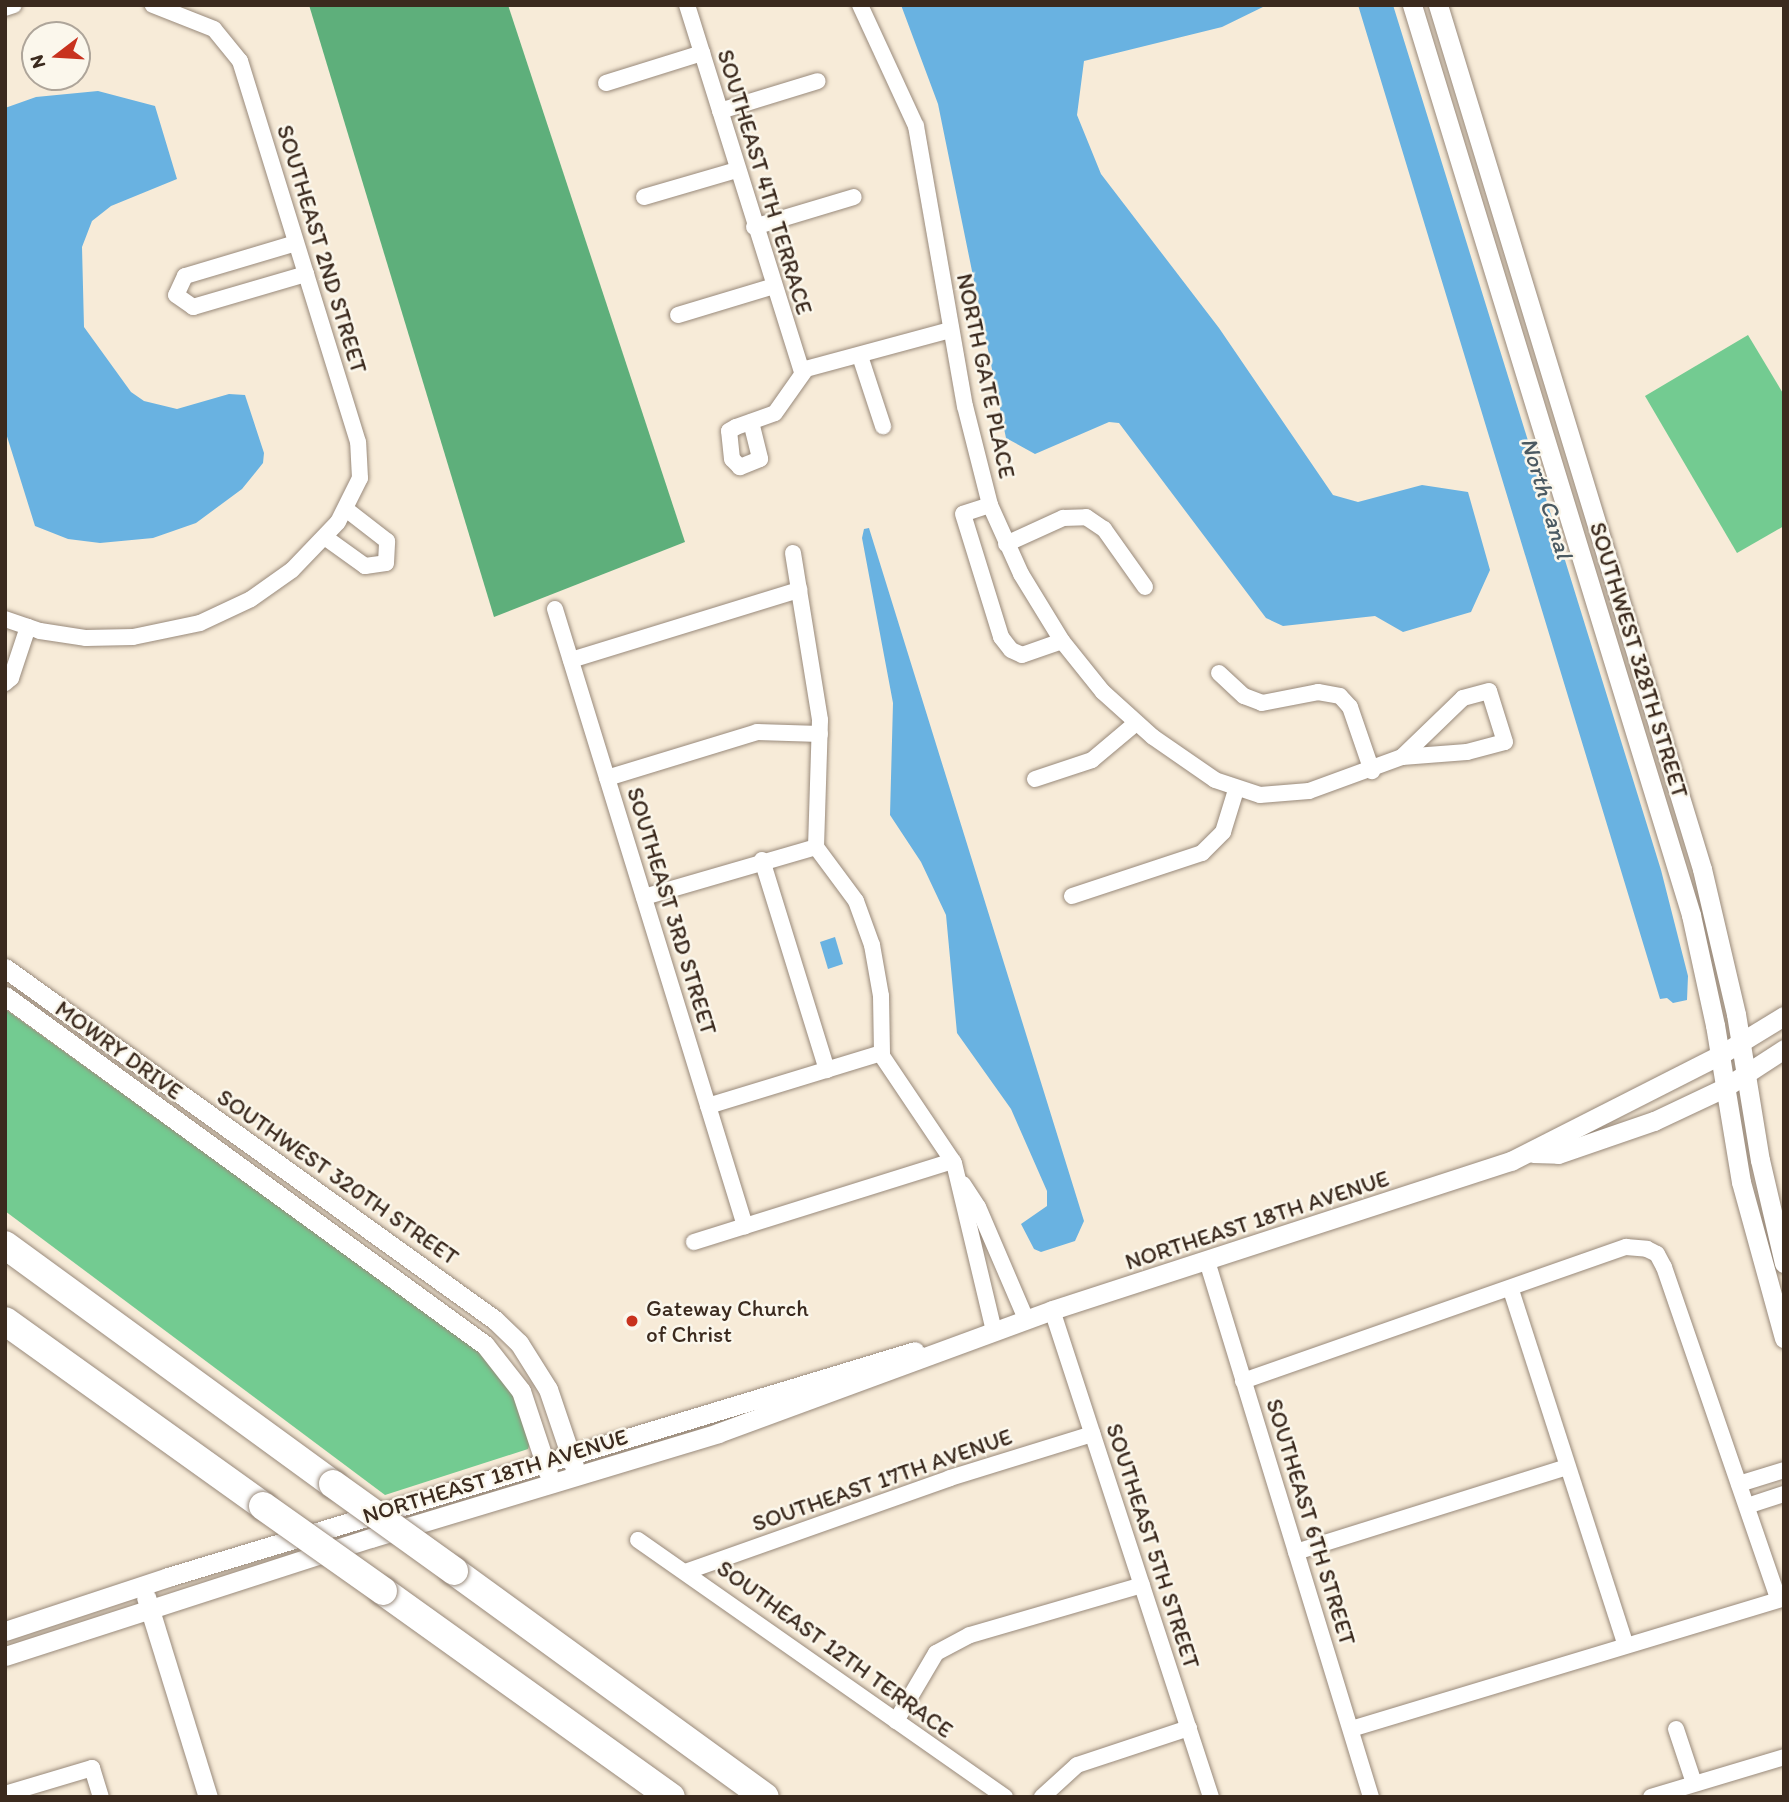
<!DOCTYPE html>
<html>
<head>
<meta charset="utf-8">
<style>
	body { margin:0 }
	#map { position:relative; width:1789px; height:1802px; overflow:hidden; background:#f7ebd8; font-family:Itim,sans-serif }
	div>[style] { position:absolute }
	.green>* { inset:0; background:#73cb91 }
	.forest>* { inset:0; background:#5eaf7b }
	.water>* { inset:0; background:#69b2e1 }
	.roads { filter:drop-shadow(0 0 2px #998a7b) drop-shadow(0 0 2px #998a7b) }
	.minor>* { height:16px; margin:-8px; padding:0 8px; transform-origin:8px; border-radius:8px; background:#fff }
	.tertiary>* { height:19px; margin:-9.5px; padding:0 9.5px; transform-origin:9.5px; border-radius:9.5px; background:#fff }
	.motorway>* { height:28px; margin:-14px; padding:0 14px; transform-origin:14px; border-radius:14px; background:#fff }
	.bridges { filter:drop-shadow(0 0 2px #998a7b) drop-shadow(0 0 2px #998a7b) }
	.motorway-bridge>* { height:28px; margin:-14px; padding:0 14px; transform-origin:14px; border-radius:14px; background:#fff }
	.dots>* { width:19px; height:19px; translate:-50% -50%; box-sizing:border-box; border:4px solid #fbf7ec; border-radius:50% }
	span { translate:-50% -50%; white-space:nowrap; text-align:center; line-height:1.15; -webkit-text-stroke:5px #fbf7ec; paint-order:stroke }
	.street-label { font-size:23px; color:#3b2a1e }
	.poi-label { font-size:23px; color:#3b2a1e }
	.left { translate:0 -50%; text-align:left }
	.water-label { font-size:24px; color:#4b5a62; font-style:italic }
	.frame { position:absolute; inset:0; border:7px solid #3b2a1e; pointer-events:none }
	.north { position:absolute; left:21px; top:21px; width:70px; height:70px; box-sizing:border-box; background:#fbf7ec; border:2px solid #aea59a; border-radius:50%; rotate:253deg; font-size:19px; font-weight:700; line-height:28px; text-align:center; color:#3b2a1e }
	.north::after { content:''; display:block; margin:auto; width:24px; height:32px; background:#c8321e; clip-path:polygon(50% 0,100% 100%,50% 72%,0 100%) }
</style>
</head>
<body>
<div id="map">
	<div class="green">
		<div style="clip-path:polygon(1748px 335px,1784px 395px,1784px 526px,1737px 553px,1645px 396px)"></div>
		<div style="clip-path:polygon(5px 1009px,478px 1350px,512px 1391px,530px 1443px,528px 1449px,385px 1495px,5px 1211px)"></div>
	</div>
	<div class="forest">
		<div style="clip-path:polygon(309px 5px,508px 5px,685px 542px,494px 617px)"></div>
	</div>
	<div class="water">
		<div style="clip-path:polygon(901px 5px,1267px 5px,1222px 27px,1084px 61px,1077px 115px,1101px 174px,1219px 328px,1333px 495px,1358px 502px,1422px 485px,1468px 492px,1490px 570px,1471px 612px,1403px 632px,1375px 616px,1283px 626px,1266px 618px,1119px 423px,1109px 422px,1035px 454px,1006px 438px,938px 104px)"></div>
		<div style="clip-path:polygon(1358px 5px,1393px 5px,1661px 870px,1688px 976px,1687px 1000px,1673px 1003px,1667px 998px,1660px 999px)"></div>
		<div style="clip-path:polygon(98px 91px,155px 106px,177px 179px,111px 206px,92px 221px,82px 247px,84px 327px,131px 392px,144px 401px,177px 409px,229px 394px,245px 395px,264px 453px,263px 463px,242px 489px,196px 523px,153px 538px,100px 543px,68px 539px,35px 526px,5px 430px,5px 108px,36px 97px)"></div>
		<div style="clip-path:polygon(869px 528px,1084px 1221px,1075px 1241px,1041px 1252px,1034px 1249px,1021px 1224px,1047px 1206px,1047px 1191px,1011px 1109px,957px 1033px,946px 915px,921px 862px,890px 815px,893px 703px,862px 538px,864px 529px)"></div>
		<div style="clip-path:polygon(835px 937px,843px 964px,828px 969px,820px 942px)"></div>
	</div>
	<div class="roads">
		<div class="minor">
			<div style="left:687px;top:5px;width:385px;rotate:72.6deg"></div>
			<div style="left:860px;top:5px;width:133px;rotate:65.2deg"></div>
			<div style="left:916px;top:126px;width:284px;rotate:80.1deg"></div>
			<div style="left:965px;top:406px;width:102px;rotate:75.8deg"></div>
			<div style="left:990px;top:505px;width:76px;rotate:65.8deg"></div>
			<div style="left:1021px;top:574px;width:79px;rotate:58.5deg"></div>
			<div style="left:1062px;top:641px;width:65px;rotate:51.2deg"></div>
			<div style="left:1103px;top:692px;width:67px;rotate:42deg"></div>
			<div style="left:1153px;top:737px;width:75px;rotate:34.7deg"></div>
			<div style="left:1215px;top:780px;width:47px;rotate:18.4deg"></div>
			<div style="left:1260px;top:795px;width:49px;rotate:-4.7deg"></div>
			<div style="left:1309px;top:791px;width:99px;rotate:-20.1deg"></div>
			<div style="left:1402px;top:757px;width:65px;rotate:-4.4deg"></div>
			<div style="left:1467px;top:752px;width:39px;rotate:-15deg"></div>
			<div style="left:1505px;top:742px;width:53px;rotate:-107.4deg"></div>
			<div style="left:1489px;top:691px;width:27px;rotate:165deg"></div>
			<div style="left:1463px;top:698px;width:85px;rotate:136deg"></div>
			<div style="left:5px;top:8px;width:9px;rotate:-18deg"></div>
			<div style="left:606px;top:83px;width:101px;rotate:-17.4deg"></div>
			<div style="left:720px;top:111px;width:102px;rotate:-17deg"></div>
			<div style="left:644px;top:197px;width:97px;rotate:-16.2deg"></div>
			<div style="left:754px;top:227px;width:104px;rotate:-16.7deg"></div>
			<div style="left:296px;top:243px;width:116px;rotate:163.4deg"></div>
			<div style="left:185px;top:276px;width:21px;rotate:115deg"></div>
			<div style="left:176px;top:295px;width:21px;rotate:35deg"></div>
			<div style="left:193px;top:307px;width:118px;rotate:-16.3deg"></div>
			<div style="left:678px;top:315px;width:100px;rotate:-16.8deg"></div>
			<div style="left:860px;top:356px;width:74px;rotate:71.8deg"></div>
			<div style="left:751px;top:422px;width:38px;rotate:76deg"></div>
			<div style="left:760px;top:459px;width:22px;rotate:158deg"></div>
			<div style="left:740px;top:467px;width:11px;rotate:-135deg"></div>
			<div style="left:732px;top:459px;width:28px;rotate:-96deg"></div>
			<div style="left:729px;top:431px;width:8px;rotate:-30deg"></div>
			<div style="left:736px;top:427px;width:41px;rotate:-19.7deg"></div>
			<div style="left:775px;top:413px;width:54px;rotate:-54.8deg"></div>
			<div style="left:806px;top:369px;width:150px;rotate:-15.1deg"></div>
			<div style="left:990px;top:505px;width:28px;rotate:162deg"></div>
			<div style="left:963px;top:514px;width:129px;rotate:72.8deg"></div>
			<div style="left:1001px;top:637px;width:16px;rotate:52deg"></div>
			<div style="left:1011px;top:650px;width:12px;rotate:24deg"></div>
			<div style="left:1022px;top:655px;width:42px;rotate:-19.3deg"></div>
			<div style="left:326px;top:538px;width:48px;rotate:35.7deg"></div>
			<div style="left:365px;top:566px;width:21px;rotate:-8deg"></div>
			<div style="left:386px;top:563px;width:22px;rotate:-87deg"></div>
			<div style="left:387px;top:541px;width:51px;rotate:-142.2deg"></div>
			<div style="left:1006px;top:544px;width:63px;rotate:-24.5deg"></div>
			<div style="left:1063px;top:518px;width:23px;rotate:-2deg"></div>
			<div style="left:1086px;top:517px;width:22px;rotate:34deg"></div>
			<div style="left:1104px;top:529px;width:71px;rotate:54.7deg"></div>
			<div style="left:793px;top:553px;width:169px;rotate:80.8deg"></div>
			<div style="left:820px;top:720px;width:127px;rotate:91.8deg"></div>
			<div style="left:555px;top:609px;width:646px;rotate:72.88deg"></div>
			<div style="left:5px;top:619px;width:37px;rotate:19deg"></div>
			<div style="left:40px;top:631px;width:47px;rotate:8.7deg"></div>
			<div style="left:86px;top:638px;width:47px;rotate:-1.2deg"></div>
			<div style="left:133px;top:637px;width:68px;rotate:-11.8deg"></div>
			<div style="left:200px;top:623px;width:56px;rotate:-25.2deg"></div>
			<div style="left:251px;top:599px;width:50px;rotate:-35.3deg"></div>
			<div style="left:292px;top:570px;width:66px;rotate:-46.2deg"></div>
			<div style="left:338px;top:522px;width:49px;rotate:-63.4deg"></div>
			<div style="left:360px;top:478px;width:36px;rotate:-93deg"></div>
			<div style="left:358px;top:442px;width:399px;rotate:-107.2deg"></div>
			<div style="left:240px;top:61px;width:41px;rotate:-129.1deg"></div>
			<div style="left:214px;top:29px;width:66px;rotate:-158.5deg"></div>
			<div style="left:571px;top:660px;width:239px;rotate:-17.1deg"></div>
			<div style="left:1219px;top:673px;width:34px;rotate:43deg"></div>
			<div style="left:1244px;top:696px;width:19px;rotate:21deg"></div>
			<div style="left:1262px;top:703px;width:57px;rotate:-11.1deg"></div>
			<div style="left:1318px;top:692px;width:22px;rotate:10deg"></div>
			<div style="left:1340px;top:696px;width:15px;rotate:48deg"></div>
			<div style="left:1350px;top:707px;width:68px;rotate:71deg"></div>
			<div style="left:5px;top:683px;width:8px;rotate:-40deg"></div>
			<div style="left:11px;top:678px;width:54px;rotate:-71.6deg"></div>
			<div style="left:607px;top:778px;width:157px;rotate:-17deg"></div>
			<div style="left:757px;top:732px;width:63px;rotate:1.8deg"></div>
			<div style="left:1035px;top:779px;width:60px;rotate:-18.4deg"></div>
			<div style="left:1092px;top:760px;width:57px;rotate:-40.1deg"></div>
			<div style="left:816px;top:847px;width:67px;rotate:53.5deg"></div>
			<div style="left:856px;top:901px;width:47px;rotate:70deg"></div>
			<div style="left:872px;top:945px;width:52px;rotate:80deg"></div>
			<div style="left:881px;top:996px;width:60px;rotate:89deg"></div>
			<div style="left:882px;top:1056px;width:129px;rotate:56.1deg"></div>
			<div style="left:954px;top:1163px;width:173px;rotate:76.6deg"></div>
			<div style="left:762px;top:860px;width:220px;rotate:72.8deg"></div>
			<div style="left:1072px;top:896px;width:137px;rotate:-18.3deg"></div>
			<div style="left:1202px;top:853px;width:30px;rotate:-45deg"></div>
			<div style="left:1223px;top:832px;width:44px;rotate:-72.8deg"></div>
			<div style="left:644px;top:897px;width:179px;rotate:-16.2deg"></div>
			<div style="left:708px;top:1106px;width:181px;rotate:-17deg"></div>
			<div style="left:963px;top:1184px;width:27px;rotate:57deg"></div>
			<div style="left:978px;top:1207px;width:122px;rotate:66.8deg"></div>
			<div style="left:694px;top:1242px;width:271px;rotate:-17.4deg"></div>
			<div style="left:1207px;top:1261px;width:561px;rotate:72.99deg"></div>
			<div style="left:1511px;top:1290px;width:373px;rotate:72.1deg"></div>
			<div style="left:1052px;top:1310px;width:512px;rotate:71.92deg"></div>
			<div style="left:1243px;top:1381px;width:406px;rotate:-19.3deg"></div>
			<div style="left:1626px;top:1247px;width:21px;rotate:5deg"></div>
			<div style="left:1647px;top:1249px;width:11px;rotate:27deg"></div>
			<div style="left:1657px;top:1254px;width:15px;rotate:62deg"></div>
			<div style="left:1664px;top:1267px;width:351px;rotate:71deg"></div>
			<div style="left:1739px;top:1484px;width:47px;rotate:-17.3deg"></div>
			<div style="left:1747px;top:1506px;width:39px;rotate:-18deg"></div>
			<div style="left:638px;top:1540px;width:448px;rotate:35deg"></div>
			<div style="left:1296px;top:1552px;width:284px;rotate:-17.4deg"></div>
			<div style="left:688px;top:1571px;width:278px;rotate:-19.5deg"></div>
			<div style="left:950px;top:1478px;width:149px;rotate:-17.2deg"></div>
			<div style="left:896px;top:1721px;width:79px;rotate:-59.5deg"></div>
			<div style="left:936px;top:1653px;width:38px;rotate:-28deg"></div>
			<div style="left:970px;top:1635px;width:179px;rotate:-16.2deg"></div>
			<div style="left:1351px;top:1729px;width:452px;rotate:-16.8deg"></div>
			<div style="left:1676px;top:1729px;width:57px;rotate:71.6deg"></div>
			<div style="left:5px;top:1794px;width:91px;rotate:-16.6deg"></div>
			<div style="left:92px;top:1768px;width:30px;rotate:73deg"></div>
			<div style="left:1042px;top:1797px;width:47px;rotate:-42.4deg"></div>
			<div style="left:1077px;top:1765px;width:118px;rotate:-18.3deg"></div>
			<div style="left:1651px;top:1797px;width:139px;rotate:-16.7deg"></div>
		</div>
		<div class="tertiary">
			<div style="left:1412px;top:5px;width:952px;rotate:72.95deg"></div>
			<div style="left:1691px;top:915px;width:113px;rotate:77.7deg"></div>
			<div style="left:1715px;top:1025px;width:159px;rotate:80.6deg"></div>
			<div style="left:1741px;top:1182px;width:162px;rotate:74.6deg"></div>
			<div style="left:1438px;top:5px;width:903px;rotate:73.01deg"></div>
			<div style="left:1702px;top:869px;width:149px;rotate:76.8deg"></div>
			<div style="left:1736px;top:1014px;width:148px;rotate:80.7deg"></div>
			<div style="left:1760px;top:1160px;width:106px;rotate:76.9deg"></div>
			<div style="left:5px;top:968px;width:603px;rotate:35.69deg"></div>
			<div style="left:495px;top:1320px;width:33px;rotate:44deg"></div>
			<div style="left:519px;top:1343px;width:54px;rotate:57.8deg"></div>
			<div style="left:548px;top:1389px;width:81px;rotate:71.3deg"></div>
			<div style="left:5px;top:996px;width:593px;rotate:36.02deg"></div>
			<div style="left:485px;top:1345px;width:58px;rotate:52deg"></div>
			<div style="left:521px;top:1391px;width:85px;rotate:71.6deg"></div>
			<div style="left:1533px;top:1153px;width:25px;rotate:2deg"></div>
			<div style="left:1558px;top:1154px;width:102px;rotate:-19deg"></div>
			<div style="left:1654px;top:1121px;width:77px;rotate:-25.2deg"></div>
			<div style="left:1724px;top:1088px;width:72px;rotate:-33deg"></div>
			<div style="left:146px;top:1597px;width:209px;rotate:72.8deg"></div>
			<div style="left:5px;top:1631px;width:172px;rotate:-18.3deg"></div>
			<div style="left:168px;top:1577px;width:780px;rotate:-16.83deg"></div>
			<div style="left:5px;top:1656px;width:385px;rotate:-17.9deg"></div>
			<div style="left:371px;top:1538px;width:363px;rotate:-16.8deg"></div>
			<div style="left:718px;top:1433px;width:356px;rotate:-20.2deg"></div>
			<div style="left:1052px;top:1310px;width:483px;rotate:-18deg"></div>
			<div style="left:1511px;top:1161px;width:234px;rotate:-26.9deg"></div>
			<div style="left:1720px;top:1055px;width:75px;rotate:-31.4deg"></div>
		</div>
		<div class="motorway">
			<div style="left:5px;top:1245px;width:406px;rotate:36.1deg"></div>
			<div style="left:5px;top:1321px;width:317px;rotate:35.6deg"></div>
			<div style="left:454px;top:1571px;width:384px;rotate:36deg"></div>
			<div style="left:383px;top:1591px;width:354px;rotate:35.6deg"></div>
		</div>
	</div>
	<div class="bridges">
		<div class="motorway-bridge">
			<div style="left:333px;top:1484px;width:149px;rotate:35.7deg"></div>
			<div style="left:263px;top:1506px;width:147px;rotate:35.3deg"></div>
		</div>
	</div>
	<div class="dots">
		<div style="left:632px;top:1321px;background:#c8321e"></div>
	</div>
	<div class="street-label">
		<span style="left:765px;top:182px;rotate:73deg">SOUTHEAST 4TH TERRACE</span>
		<span style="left:322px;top:249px;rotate:73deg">SOUTHEAST 2ND STREET</span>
		<span style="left:986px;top:376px;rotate:78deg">NORTH GATE PLACE</span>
		<span style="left:1639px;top:660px;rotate:73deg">SOUTHWEST 328TH STREET</span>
		<span style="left:672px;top:911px;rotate:73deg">SOUTHEAST 3RD STREET</span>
		<span style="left:119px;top:1050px;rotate:36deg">MOWRY DRIVE</span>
		<span style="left:338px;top:1177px;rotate:35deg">SOUTHWEST 320TH STREET</span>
		<span style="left:1257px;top:1220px;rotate:-18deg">NORTHEAST 18TH AVENUE</span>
		<span style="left:495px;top:1476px;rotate:-17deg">NORTHEAST 18TH AVENUE</span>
		<span style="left:882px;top:1480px;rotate:-19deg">SOUTHEAST 17TH AVENUE</span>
		<span style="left:1311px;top:1522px;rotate:73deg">SOUTHEAST 6TH STREET</span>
		<span style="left:1153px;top:1546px;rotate:72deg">SOUTHEAST 5TH STREET</span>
		<span style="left:835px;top:1649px;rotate:36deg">SOUTHEAST 12TH TERRACE</span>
	</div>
	<div class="poi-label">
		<span class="left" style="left:646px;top:1321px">Gateway Church<br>of Christ</span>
	</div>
	<div class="water-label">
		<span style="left:1547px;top:498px;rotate:73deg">North Canal</span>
	</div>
	<div class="frame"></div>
	<div class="north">N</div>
</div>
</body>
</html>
